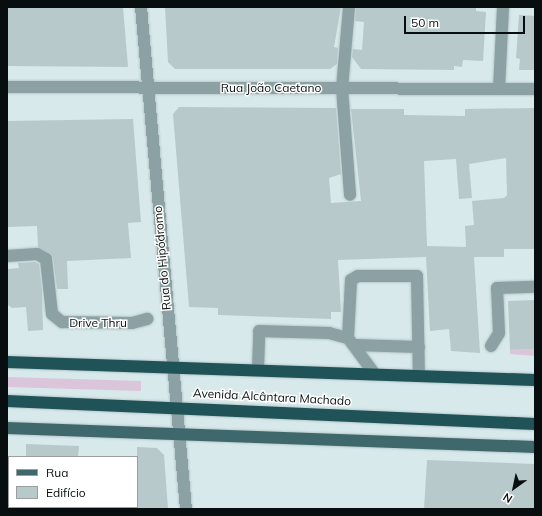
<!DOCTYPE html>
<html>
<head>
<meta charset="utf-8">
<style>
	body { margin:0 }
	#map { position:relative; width:542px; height:516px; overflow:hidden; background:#d7e9eb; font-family:Mulish,sans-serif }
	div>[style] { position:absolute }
	.green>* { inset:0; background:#dbc5db }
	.building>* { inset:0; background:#b7c9cb }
	.roads { filter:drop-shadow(0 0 1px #b6c6c8) drop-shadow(0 0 1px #b6c6c8) }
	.minor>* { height:12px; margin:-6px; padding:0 6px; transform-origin:6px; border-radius:6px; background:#8ba1a3 }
	.major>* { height:12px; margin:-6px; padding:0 6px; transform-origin:6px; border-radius:6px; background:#3f686c }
	.highway>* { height:12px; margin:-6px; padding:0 6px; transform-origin:6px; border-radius:6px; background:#205358 }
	span { translate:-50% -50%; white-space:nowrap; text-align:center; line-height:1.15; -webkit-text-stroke:3px #fff; paint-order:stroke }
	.street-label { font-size:12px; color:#080e0f }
	.frame { position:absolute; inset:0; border:8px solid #080e0f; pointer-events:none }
	.legend { position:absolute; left:8px; top:456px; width:130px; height:52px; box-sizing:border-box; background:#fff; border:1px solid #9c9f9f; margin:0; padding:5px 7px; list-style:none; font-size:12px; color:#080e0f }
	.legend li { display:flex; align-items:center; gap:8px; height:20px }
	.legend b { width:20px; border:1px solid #9c9f9f }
	.north { position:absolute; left:494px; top:468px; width:40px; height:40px; -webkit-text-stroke:3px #fff; paint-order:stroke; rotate:213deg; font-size:11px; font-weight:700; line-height:16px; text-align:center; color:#080e0f }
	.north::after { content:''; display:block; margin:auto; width:14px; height:18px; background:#080e0f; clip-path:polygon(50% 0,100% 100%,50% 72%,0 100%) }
	.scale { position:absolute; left:404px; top:16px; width:121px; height:18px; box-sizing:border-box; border:2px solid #080e0f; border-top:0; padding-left:5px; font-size:12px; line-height:14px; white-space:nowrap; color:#080e0f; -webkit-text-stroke:3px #fff; paint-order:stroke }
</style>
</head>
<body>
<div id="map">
	<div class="green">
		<div style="clip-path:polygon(535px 349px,535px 356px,510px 354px,510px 350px)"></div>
		<div style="clip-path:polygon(7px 377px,141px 381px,141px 391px,7px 387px)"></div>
	</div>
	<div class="building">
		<div style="clip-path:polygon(7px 7px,123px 7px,128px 67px,7px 66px)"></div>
		<div style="clip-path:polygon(165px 7px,341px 7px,334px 47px,338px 48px,337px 64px,330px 69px,175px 69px,168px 62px)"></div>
		<div style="clip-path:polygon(356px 7px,476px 7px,476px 11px,486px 12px,483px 61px,463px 60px,462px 67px,454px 66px,454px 70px,361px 69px,352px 57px,353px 49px,362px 50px,364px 22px,355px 21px)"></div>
		<div style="clip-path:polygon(519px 15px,535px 16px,535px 70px,519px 70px,520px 59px,516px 58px)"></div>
		<div style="clip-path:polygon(evenodd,179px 107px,336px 108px,341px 174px,329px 178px,331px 203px,361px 201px,351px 109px,404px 109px,404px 115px,465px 116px,465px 109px,535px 108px,535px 249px,504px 249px,504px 257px,474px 257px,480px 353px,451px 351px,449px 329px,430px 331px,426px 257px,338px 260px,341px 312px,331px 312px,331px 319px,218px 315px,218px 308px,189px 307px,173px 114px,179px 107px,506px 158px,507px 195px,504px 198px,472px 201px,474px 225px,465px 226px,466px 247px,427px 246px,424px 161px,456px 159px,459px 199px,472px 198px,469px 164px,506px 158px)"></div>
		<div style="clip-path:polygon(133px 119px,141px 222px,128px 223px,131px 258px,67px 261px,68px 289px,57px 289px,53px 258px,38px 247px,37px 226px,7px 227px,7px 121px)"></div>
		<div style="clip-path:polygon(35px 262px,39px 264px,42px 290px,43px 330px,28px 331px,26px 307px,12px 308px,8px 305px,7px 273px,8px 269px,19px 268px,18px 263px)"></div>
		<div style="clip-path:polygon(535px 300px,535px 349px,510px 350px,508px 301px)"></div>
		<div style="clip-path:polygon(26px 444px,79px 446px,78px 457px,26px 457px)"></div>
		<div style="clip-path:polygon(137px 447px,157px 448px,164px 455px,168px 509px,137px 508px)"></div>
		<div style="clip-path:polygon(427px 460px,535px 464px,535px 509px,424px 509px)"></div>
	</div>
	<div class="roads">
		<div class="minor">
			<div style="left:141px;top:7px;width:504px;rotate:84.88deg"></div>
			<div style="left:349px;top:7px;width:81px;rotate:94.9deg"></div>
			<div style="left:342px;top:88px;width:107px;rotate:85.7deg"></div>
			<div style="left:7px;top:87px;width:528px;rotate:0.22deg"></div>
			<div style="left:499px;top:89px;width:82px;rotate:-87.2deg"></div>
			<div style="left:7px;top:256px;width:30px;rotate:-4deg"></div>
			<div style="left:37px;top:254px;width:10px;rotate:29deg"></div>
			<div style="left:46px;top:259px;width:55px;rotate:83.8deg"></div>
			<div style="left:52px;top:314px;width:13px;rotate:39deg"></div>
			<div style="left:62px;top:322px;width:70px;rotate:0.8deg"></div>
			<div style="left:132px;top:323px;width:16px;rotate:-15deg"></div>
			<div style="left:348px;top:338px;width:58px;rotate:-87deg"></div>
			<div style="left:351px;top:280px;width:8px;rotate:-30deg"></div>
			<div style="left:358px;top:276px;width:59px"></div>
			<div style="left:417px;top:276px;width:100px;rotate:88.9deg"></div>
			<div style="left:355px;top:345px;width:64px;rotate:1.8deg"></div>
			<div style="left:491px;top:346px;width:15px;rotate:-58deg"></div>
			<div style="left:499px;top:333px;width:45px;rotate:-92.5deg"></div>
			<div style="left:497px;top:288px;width:38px;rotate:-2deg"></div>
			<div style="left:258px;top:369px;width:38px;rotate:-88deg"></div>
			<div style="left:259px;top:331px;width:70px;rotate:1.6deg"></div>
			<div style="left:329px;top:333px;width:20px;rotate:15deg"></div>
			<div style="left:348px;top:338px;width:44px;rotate:53.4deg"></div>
		</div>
		<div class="major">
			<div style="left:7px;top:428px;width:528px;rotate:2.06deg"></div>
		</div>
		<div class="highway">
			<div style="left:7px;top:362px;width:528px;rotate:1.95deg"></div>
			<div style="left:7px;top:401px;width:529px;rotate:2.49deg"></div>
		</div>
	</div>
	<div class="street-label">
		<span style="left:271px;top:88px">Rua João Caetano</span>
		<span style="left:162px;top:258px;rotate:-95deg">Rua do Hipódromo</span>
		<span style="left:98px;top:323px">Drive Thru</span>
		<span style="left:272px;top:397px;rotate:3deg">Avenida Alcântara Machado</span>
	</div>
	<div class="frame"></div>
	<ul class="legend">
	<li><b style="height:5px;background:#3f686c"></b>Rua</li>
	<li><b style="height:11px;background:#b7c9cb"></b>Edifício</li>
	</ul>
	<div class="north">N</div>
	<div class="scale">50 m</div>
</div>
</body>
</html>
